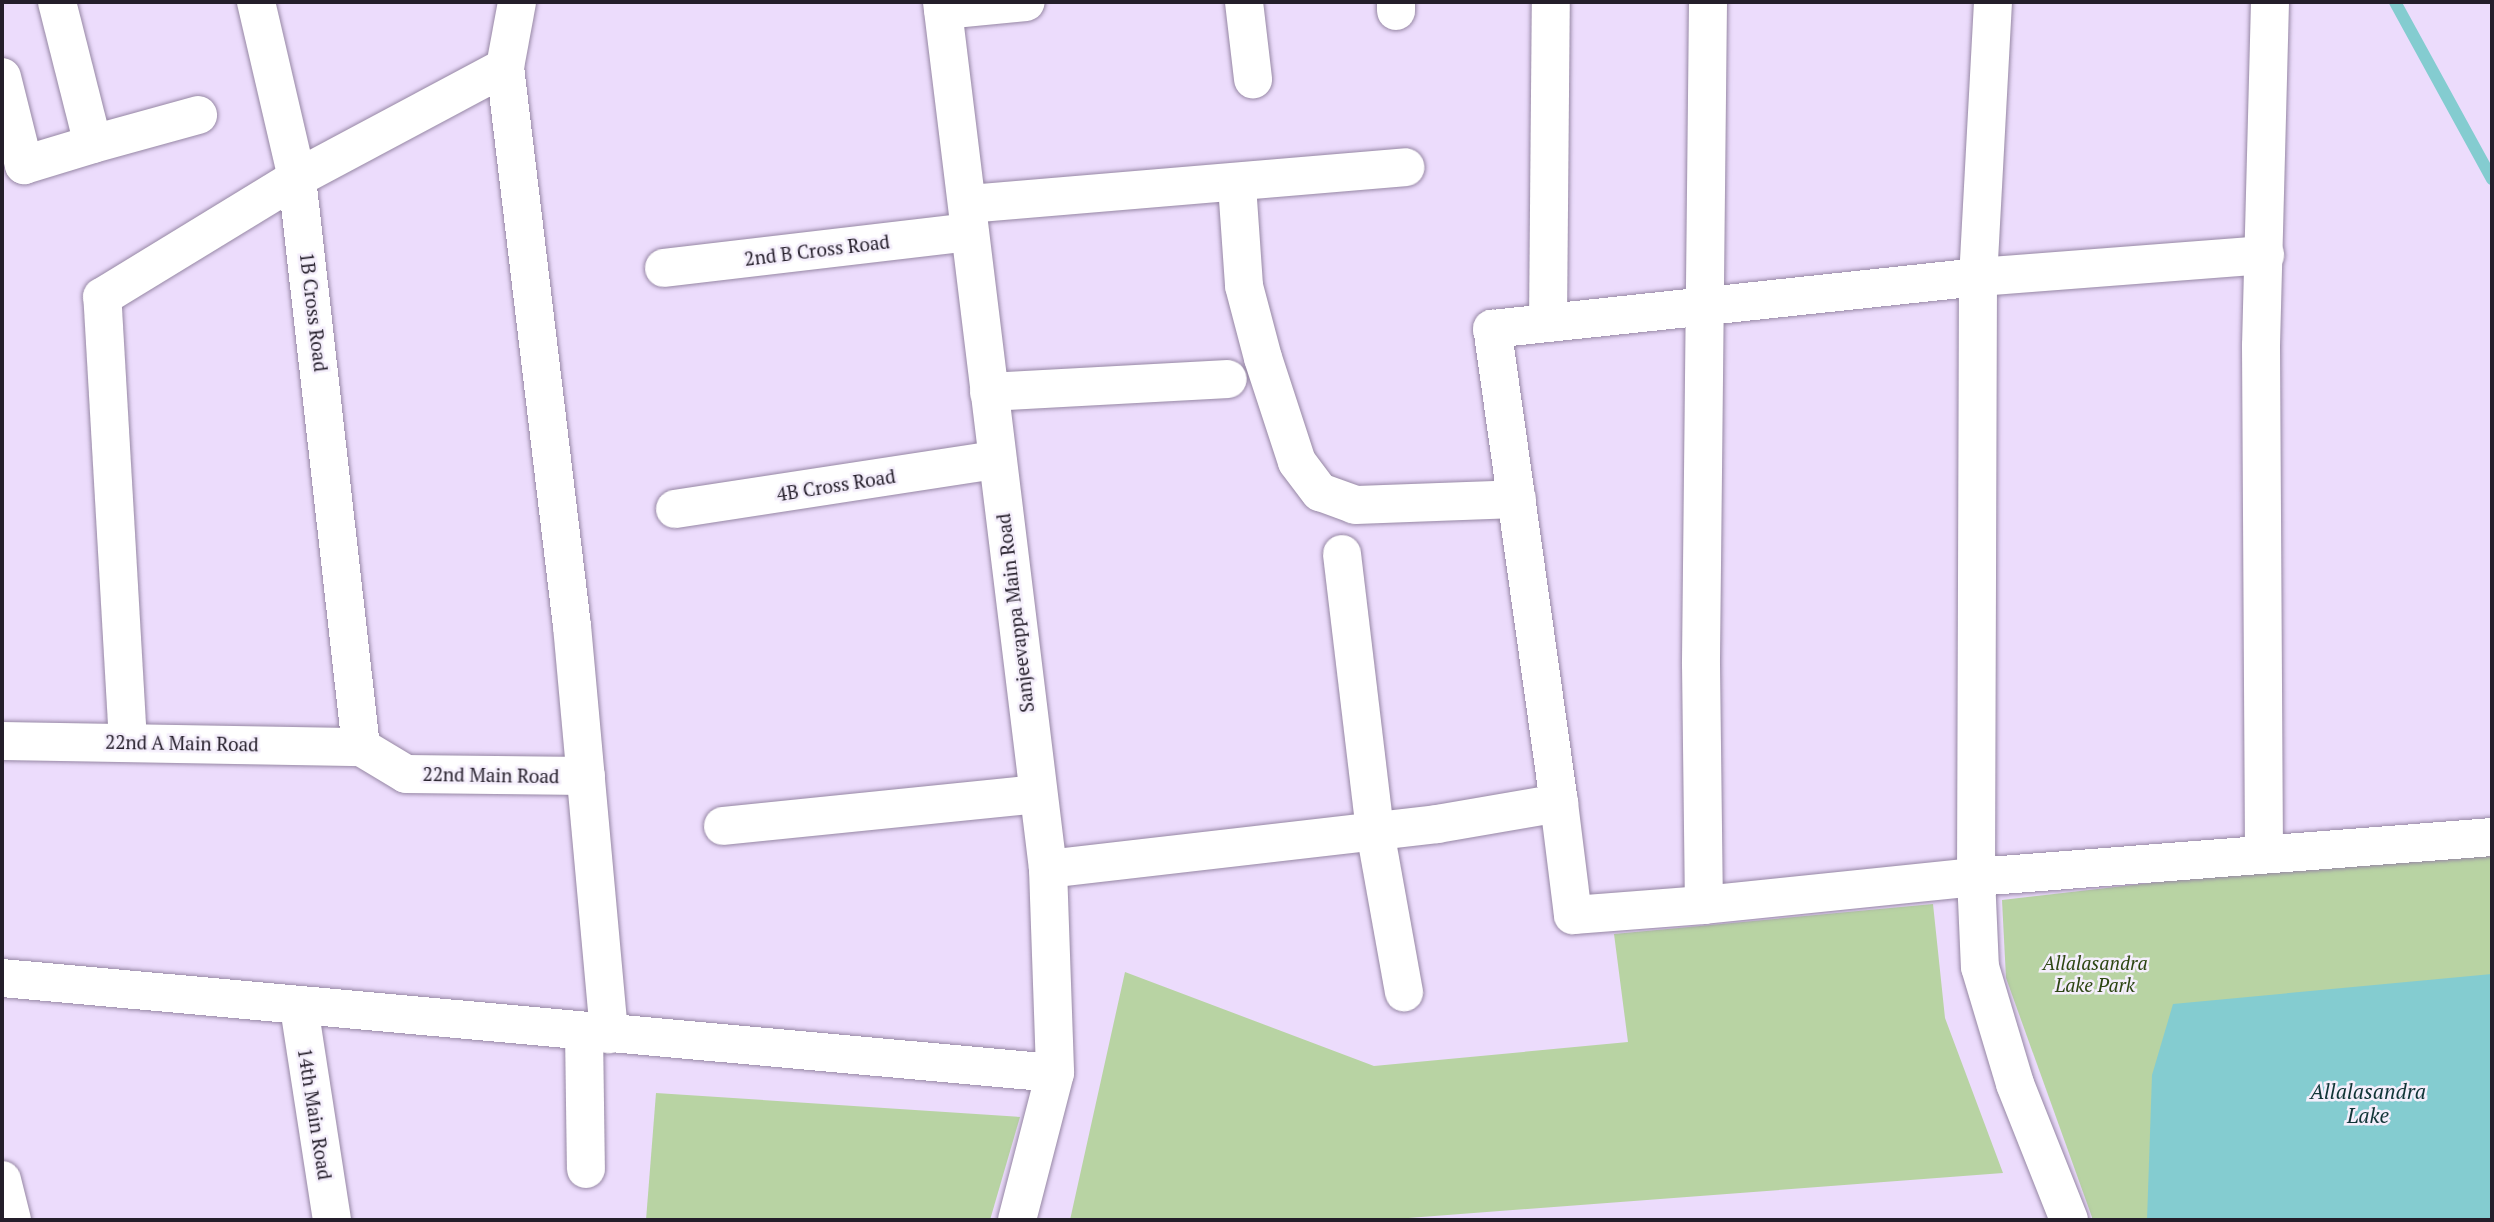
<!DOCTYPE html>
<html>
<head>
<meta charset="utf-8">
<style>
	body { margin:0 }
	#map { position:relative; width:2494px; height:1222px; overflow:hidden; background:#ecdcfc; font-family:"PT Serif",serif }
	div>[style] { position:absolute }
	.green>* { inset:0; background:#b8d3a3 }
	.water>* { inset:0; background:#84ccd0 }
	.stream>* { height:12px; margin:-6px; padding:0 6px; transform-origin:6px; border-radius:6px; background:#84ccd0 }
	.roads { filter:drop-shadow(0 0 2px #9687a4) drop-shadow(0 0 2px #9687a4) }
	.minor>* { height:38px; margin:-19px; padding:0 19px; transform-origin:19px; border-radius:19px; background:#fff }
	span { translate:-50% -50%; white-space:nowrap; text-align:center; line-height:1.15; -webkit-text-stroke:5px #f4eefb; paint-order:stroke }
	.street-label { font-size:19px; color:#241e2a }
	.park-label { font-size:19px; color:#2c4512; font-style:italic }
	.water-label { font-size:21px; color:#113537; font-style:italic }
	.frame { position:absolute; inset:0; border:4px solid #241e2a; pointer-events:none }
</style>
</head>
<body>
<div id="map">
	<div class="green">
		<div style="clip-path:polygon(2492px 844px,2492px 1220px,2093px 1220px,2006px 978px,2002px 900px)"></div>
		<div style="clip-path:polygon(1933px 904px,1945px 1018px,2003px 1173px,1382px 1220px,1070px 1220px,1125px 972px,1374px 1066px,1628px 1042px,1614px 934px)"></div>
		<div style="clip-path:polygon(656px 1093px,1020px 1117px,990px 1220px,646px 1220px)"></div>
	</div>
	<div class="water">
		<div style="clip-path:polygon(2492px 974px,2492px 1220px,2147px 1220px,2152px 1075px,2173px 1004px)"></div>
	</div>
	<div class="stream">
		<div style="left:2395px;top:2px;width:202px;rotate:61.3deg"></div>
	</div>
	<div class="roads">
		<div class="minor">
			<div style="left:57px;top:2px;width:146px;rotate:75.8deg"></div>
			<div style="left:93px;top:144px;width:109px;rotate:-15.4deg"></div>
			<div style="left:942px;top:2px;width:873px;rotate:83.03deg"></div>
			<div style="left:1048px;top:869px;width:204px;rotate:88deg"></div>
			<div style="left:1055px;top:1073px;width:152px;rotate:104.5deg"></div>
			<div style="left:1244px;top:2px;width:78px;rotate:83.3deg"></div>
			<div style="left:1396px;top:2px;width:9px;rotate:90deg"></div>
			<div style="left:1708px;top:2px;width:662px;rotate:90.61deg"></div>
			<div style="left:1701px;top:664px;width:241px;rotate:89.3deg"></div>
			<div style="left:1704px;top:905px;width:273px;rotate:-5.9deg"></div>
			<div style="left:1976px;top:877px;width:518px;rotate:-4.43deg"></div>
			<div style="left:1993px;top:2px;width:275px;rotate:93.1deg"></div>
			<div style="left:1978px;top:277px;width:600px;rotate:90.19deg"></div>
			<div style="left:1976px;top:877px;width:90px;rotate:87.5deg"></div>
			<div style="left:1980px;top:967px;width:122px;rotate:73.3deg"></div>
			<div style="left:2015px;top:1084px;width:146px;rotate:68.3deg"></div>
			<div style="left:943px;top:10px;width:83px;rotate:-5.5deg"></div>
			<div style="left:505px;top:67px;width:563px;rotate:83.17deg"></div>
			<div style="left:572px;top:626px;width:410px;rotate:84.8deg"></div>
			<div style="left:2px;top:77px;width:91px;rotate:76deg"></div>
			<div style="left:24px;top:165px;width:72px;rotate:-16.9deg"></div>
			<div style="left:1237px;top:185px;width:101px;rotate:86deg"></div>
			<div style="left:1244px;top:286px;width:74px;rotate:75.2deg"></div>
			<div style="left:1263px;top:358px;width:109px;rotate:71.9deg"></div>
			<div style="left:1297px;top:462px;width:38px;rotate:53deg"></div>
			<div style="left:1320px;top:492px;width:37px;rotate:20deg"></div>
			<div style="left:1355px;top:505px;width:162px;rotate:-2.1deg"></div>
			<div style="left:968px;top:204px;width:439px;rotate:-4.8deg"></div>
			<div style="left:664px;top:268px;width:307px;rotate:-6.7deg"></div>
			<div style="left:1548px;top:323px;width:321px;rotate:-89.5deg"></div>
			<div style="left:989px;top:392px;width:239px;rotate:-3.1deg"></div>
			<div style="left:675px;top:509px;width:326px;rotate:-8.7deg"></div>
			<div style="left:1342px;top:554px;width:279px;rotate:83.2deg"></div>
			<div style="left:1375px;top:831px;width:164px;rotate:79.8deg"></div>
			<div style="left:2px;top:741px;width:359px;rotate:1deg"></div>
			<div style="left:128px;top:742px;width:446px;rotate:-93.3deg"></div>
			<div style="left:102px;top:297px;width:228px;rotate:-31.4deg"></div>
			<div style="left:297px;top:178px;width:181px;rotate:-103.1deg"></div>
			<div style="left:361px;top:747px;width:573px;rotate:-96.42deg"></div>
			<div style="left:297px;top:178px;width:236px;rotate:-28.1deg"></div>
			<div style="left:505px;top:67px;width:66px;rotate:-79.5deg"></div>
			<div style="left:361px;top:747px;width:52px;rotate:31deg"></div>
			<div style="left:406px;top:774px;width:180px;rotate:0.6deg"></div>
			<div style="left:1559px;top:803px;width:113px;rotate:82.9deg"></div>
			<div style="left:1573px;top:915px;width:131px;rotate:-4.4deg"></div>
			<div style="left:723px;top:826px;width:315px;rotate:-5.8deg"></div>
			<div style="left:2264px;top:852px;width:506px;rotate:-90.34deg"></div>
			<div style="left:2261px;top:346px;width:344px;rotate:-88.5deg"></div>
			<div style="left:1048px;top:869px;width:392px;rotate:-6.6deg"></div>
			<div style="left:1437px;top:824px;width:124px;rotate:-9.8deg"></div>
			<div style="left:1559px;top:803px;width:479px;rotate:-98deg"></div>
			<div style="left:1492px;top:329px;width:489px;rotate:-6.1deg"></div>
			<div style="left:1978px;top:277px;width:288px;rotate:-4.4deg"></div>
			<div style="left:2px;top:978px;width:1057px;rotate:5.16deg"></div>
			<div style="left:299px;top:1007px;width:216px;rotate:81.2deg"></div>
			<div style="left:584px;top:1032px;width:137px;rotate:89.2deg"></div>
			<div style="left:2px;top:1180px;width:41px;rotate:76deg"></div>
		</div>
	</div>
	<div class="street-label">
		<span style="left:817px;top:250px;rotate:-7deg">2nd B Cross Road</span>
		<span style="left:314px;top:312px;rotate:83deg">1B Cross Road</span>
		<span style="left:836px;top:485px;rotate:-9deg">4B Cross Road</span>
		<span style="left:1015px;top:613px;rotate:-97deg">Sanjeevappa Main Road</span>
		<span style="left:182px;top:743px;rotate:1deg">22nd A Main Road</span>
		<span style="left:491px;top:775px;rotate:1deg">22nd Main Road</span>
		<span style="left:315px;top:1114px;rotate:81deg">14th Main Road</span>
	</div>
	<div class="park-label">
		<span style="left:2095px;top:974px">Allalasandra<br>Lake Park</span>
	</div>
	<div class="water-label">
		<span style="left:2368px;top:1103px">Allalasandra<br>Lake</span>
	</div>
	<div class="frame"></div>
</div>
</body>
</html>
